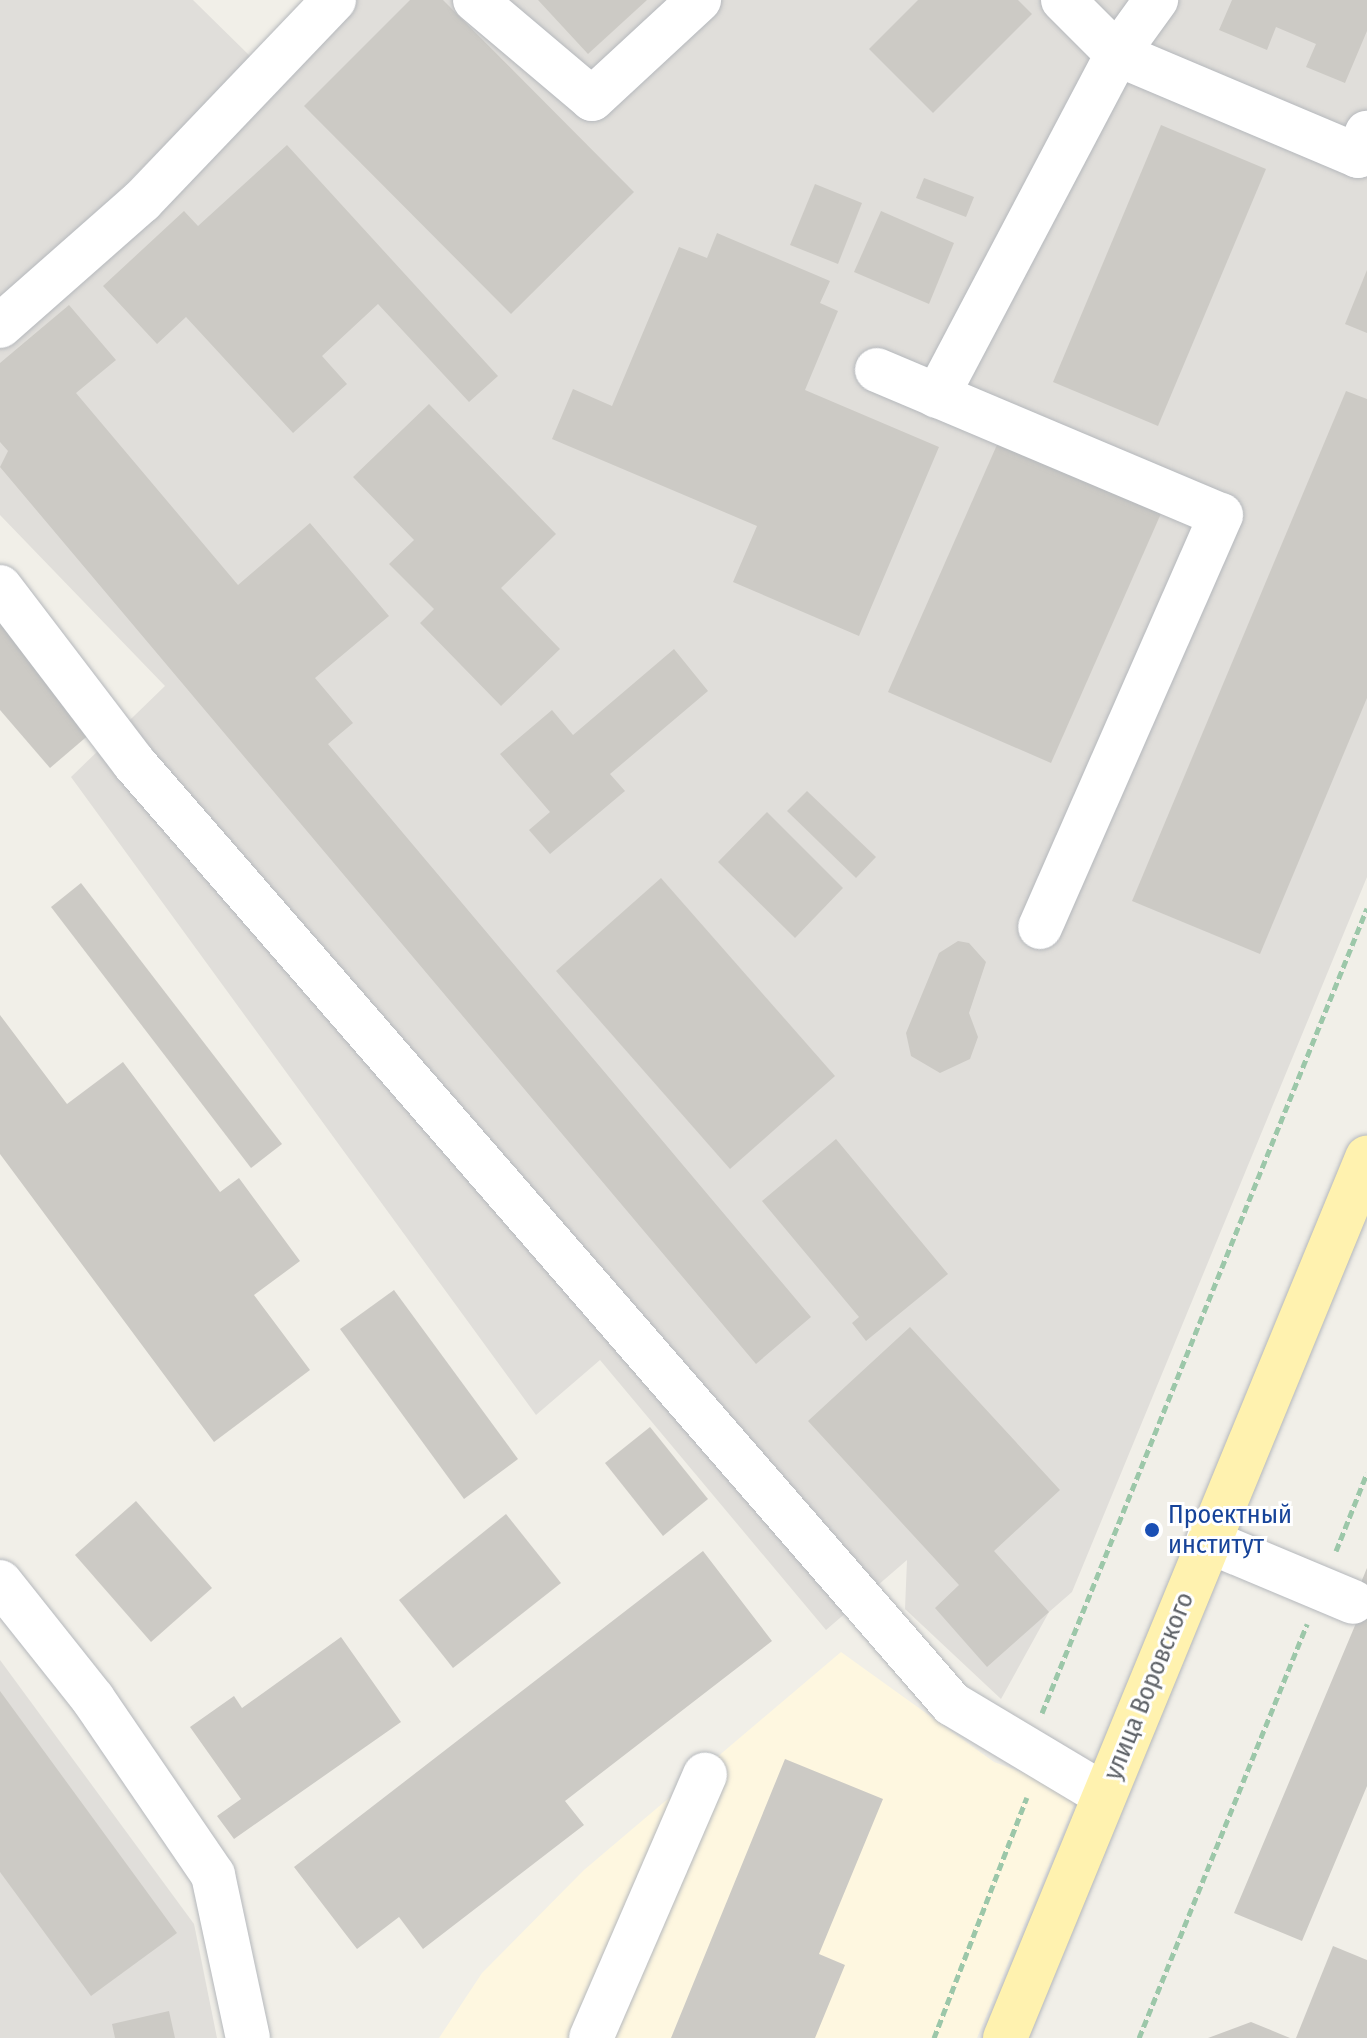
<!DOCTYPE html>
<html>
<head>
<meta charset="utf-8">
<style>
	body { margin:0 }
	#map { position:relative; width:1367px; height:2038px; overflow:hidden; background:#f1efe8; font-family:"Fira Sans Condensed",sans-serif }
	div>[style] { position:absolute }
	.commercial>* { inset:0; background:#fef7e0 }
	.industrial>* { inset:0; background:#e0deda }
	.building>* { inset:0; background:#cccac5 }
	.path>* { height:5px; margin-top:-2.5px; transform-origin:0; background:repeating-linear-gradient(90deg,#9cc7a9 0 8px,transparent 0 12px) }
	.roads { filter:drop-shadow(0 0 2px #b5b8bc) drop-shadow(0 0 2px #b5b8bc) }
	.minor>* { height:44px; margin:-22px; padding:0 22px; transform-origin:22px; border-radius:22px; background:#fff }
	.major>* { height:44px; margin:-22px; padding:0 22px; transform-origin:22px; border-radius:22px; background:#fff2af }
	.dots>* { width:22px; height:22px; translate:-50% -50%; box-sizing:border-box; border:4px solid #fff; border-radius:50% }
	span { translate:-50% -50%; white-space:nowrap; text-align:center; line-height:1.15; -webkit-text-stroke:6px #fff; paint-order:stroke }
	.transit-label { font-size:26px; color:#164399 }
	.left { translate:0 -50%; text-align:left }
	.street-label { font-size:26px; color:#5f6368 }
</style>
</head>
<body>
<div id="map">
	<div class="commercial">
		<div style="clip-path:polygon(841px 1652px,994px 1762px,1071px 1790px,1074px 1805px,977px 2038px,439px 2038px,482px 1973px,584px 1870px)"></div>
	</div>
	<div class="industrial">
		<div style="clip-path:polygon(0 0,193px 0,252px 58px,0 310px)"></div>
		<div style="clip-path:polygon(334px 0,1367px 0,1367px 877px,1072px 1592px,1049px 1612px,1001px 1699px,905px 1609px,907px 1560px,826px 1630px,600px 1360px,536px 1415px,71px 777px,165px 686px,0 515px,0 326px)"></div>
		<div style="clip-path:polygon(0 1660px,194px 1924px,217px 2038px,0 2038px)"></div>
	</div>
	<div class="building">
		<div style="clip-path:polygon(410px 0,443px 0,634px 192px,511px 314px,304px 106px)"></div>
		<div style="clip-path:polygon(538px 0,647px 0,588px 54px)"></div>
		<div style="clip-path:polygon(918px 0,1018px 0,1032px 14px,933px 113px,869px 49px)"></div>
		<div style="clip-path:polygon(1232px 0,1367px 0,1367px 31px,1345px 83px,1306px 67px,1316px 44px,1276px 27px,1267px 50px,1219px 30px)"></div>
		<div style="clip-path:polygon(1161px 125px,1266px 169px,1158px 426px,1053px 382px)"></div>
		<div style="clip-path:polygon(287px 145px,498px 376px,469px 402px,378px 304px,322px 356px,347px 384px,293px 433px,186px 317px,157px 344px,103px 286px,184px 211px,198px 226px)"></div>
		<div style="clip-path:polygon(924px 178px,974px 197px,966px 217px,916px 198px)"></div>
		<div style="clip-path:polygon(815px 184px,862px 203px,838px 264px,790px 245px)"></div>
		<div style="clip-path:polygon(881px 211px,954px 243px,929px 304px,854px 272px)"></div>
		<div style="clip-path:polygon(717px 233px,830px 281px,820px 303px,838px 311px,805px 390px,939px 447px,859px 636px,733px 582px,757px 526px,552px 439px,573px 389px,612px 406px,679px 247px,707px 258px)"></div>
		<div style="clip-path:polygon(1367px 270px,1367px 333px,1345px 324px)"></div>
		<div style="clip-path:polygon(69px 305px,116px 360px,76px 393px,238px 585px,310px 523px,389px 616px,315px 678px,353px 723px,328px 744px,811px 1317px,756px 1364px,0 467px,8px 451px,0 442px,0 363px)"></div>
		<div style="clip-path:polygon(1346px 391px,1367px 399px,1367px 698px,1260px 954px,1132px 901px)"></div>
		<div style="clip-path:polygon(429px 404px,556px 534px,501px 588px,560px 649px,501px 706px,420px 623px,434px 609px,389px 564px,414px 540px,353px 477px)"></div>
		<div style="clip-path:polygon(1000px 438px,1163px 509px,1051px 763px,888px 692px)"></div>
		<div style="clip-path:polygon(0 610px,98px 727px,50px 768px,0 710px)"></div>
		<div style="clip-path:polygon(674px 649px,708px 691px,610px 774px,625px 791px,550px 854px,529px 830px,550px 812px,500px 754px,552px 710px,573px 735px)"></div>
		<div style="clip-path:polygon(807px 791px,876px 857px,856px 878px,787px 811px)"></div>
		<div style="clip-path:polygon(767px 812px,843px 888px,795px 938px,718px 862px)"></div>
		<div style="clip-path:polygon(661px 878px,835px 1076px,730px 1169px,556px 971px)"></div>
		<div style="clip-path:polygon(81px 883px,282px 1144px,251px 1168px,51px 907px)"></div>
		<div style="clip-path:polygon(958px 941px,969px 943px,986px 962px,969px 1013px,978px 1037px,970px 1059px,940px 1073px,911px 1056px,906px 1033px,939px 953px)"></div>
		<div style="clip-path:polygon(0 1015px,67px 1104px,123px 1062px,220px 1192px,239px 1178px,300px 1261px,254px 1295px,310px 1370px,214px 1442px,0 1154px)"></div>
		<div style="clip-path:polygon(836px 1139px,948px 1274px,866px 1341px,852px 1323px,859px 1317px,762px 1201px)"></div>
		<div style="clip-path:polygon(394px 1290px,518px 1459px,464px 1499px,340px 1329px)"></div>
		<div style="clip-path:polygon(910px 1327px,1060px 1490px,994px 1551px,1049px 1612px,987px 1667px,935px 1608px,959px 1585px,808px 1421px)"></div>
		<div style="clip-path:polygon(650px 1427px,708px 1499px,663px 1536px,605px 1463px)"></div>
		<div style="clip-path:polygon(136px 1501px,212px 1588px,151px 1642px,75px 1555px)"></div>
		<div style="clip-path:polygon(506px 1514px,561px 1583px,453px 1668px,399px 1600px)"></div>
		<div style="clip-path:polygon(703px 1551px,772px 1641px,565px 1801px,584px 1825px,423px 1949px,399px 1917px,357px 1949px,294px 1867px)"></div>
		<div style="clip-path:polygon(1367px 1568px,1367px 1786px,1302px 1941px,1234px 1913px,1359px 1616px,1349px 1611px)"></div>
		<div style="clip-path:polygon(341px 1637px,401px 1722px,234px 1839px,217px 1816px,241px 1799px,190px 1727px,234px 1696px,242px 1708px)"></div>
		<div style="clip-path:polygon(0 1691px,177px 1933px,91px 1996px,0 1872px)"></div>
		<div style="clip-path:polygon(785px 1759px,883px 1799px,819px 1954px,845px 1965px,815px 2038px,671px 2038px)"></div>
		<div style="clip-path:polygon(1333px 1946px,1367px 1960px,1367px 2038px,1296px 2038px)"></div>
		<div style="clip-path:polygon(169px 2011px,175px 2038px,115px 2038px,112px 2024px)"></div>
		<div style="clip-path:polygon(1251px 2022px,1290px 2038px,1208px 2038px)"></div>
	</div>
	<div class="path">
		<div style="left:1336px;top:1551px;width:84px;rotate:-68.3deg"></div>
		<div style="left:1042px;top:1713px;width:868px;rotate:-68.01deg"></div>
		<div style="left:934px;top:2038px;width:258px;rotate:-68.9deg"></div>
		<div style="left:1139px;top:2038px;width:447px;rotate:-67.9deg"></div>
	</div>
	<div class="roads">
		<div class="minor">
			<div style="left:475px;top:0;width:153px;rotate:40.2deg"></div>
			<div style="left:592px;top:99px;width:146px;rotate:-42.8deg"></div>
			<div style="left:1063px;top:0;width:76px;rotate:45deg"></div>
			<div style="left:1117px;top:54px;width:67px;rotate:-54.2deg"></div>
			<div style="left:0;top:326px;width:189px;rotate:-41.4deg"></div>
			<div style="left:142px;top:201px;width:278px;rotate:-46.3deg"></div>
			<div style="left:877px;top:370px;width:373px;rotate:22.9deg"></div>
			<div style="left:1221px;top:515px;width:450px;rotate:113.7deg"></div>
			<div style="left:937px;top:396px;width:386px;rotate:-62.2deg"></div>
			<div style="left:1117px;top:54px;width:262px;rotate:22.9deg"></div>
			<div style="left:1358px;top:156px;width:25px;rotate:-69deg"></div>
			<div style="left:0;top:587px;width:221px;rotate:52.7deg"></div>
			<div style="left:134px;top:763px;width:1247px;rotate:49deg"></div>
			<div style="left:952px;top:1704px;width:177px;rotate:30.9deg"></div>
			<div style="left:1208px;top:1541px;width:157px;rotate:22.8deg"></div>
			<div style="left:0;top:1582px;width:149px;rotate:51.5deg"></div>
			<div style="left:93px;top:1699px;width:213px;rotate:55.7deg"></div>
			<div style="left:213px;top:1875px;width:167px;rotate:77.9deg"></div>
			<div style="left:591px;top:2038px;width:287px;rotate:-66.6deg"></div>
		</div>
		<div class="major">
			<div style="left:1005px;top:2038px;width:952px;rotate:-67.64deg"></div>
		</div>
	</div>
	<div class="dots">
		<div style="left:1152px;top:1530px;background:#1a4fb4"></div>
	</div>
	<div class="transit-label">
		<span class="left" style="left:1168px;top:1530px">Проектный<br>институт</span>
	</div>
	<div class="street-label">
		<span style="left:1149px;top:1686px;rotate:-68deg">улица Воровского</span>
	</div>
</div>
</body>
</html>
